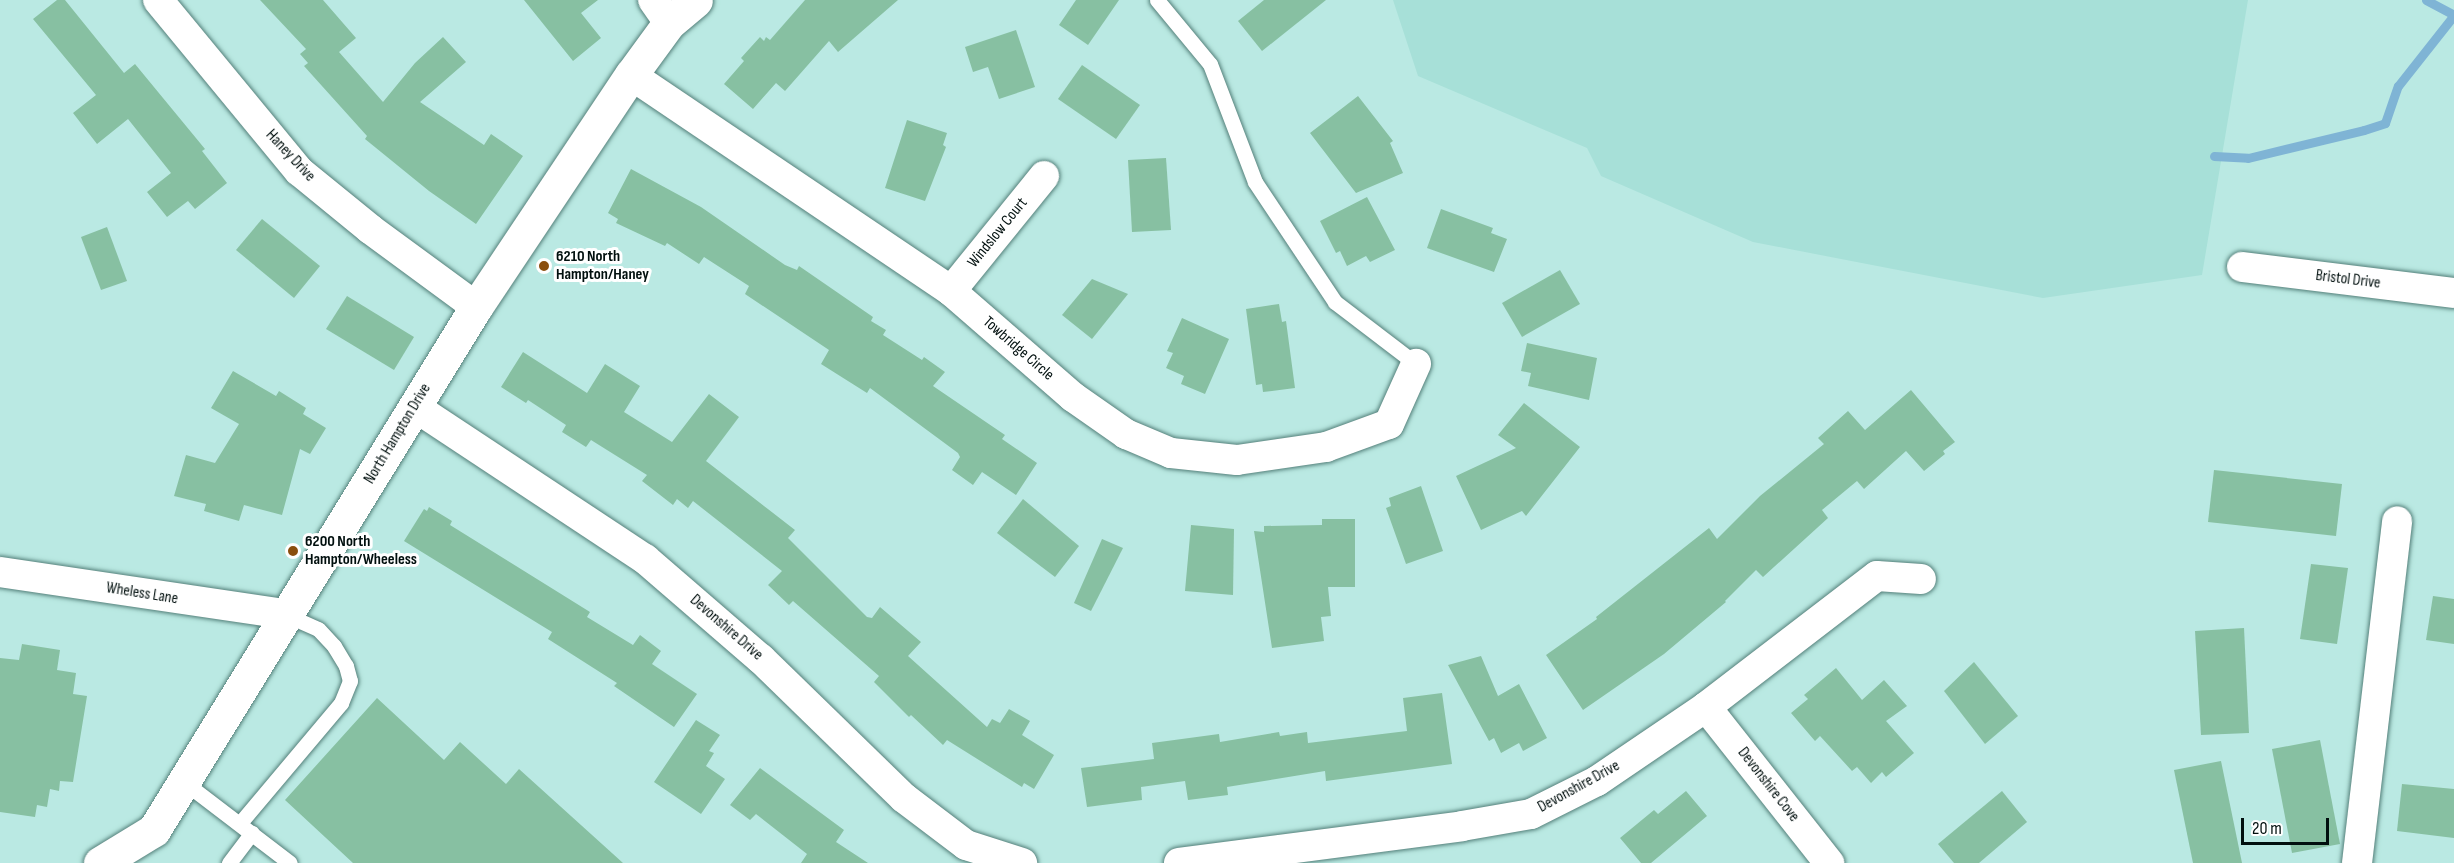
<!DOCTYPE html>
<html>
<head>
<meta charset="utf-8">
<style>
	body { margin:0 }
	#map { position:relative; width:2454px; height:863px; overflow:hidden; background:#bae9e3; font-family:"Sofia Sans Condensed",sans-serif }
	div>[style] { position:absolute }
	.built>* { inset:0; background:#a7e0d8 }
	.stream>* { height:9px; margin:-4.5px; padding:0 4.5px; transform-origin:4.5px; border-radius:4.5px; background:#7fb4d5 }
	.building>* { inset:0; background:#87c0a2 }
	.roads { filter:drop-shadow(0 0 2px #54807a) drop-shadow(0 0 2px #54807a) }
	.lane>* { height:15px; margin:-7.5px; padding:0 7.5px; transform-origin:7.5px; border-radius:7.5px; background:#fff }
	.street>* { height:30px; margin:-15px; padding:0 15px; transform-origin:15px; border-radius:15px; background:#fff }
	.secondary>* { height:33px; margin:-16.5px; padding:0 16.5px; transform-origin:16.5px; border-radius:16.5px; background:#fff }
	.dots>* { width:16px; height:16px; translate:-50% -50%; box-sizing:border-box; border:3px solid #fff; border-radius:50% }
	span { translate:-50% -50%; white-space:nowrap; text-align:center; line-height:1.15; -webkit-text-stroke:6px #fff; paint-order:stroke }
	.street-label { font-size:16px; color:#010f0e }
	.poi-label { font-size:16px; color:#010f0e; font-weight:700 }
	.left { translate:0 -50%; text-align:left }
	.scale { position:absolute; left:2241px; top:818px; width:88px; height:27px; box-sizing:border-box; border:3px solid #010f0e; border-top:0; padding-left:8px; font-size:18px; line-height:21px; white-space:nowrap; color:#010f0e; -webkit-text-stroke:4px #fff; paint-order:stroke }
</style>
</head>
<body>
<div id="map">
	<div class="built">
		<div style="clip-path:polygon(1393px 0,2248px 0,2202px 275px,2043px 298px,1753px 242px,1601px 176px,1587px 148px,1418px 76px)"></div>
	</div>
	<div class="stream">
		<div style="left:2426px;top:0;width:32px;rotate:28deg"></div>
		<div style="left:2214px;top:156px;width:34px;rotate:3deg"></div>
		<div style="left:2248px;top:158px;width:119px;rotate:-13.6deg"></div>
		<div style="left:2364px;top:130px;width:22px;rotate:-18deg"></div>
		<div style="left:2385px;top:123px;width:39px;rotate:-71deg"></div>
		<div style="left:2398px;top:86px;width:90px;rotate:-51.7deg"></div>
	</div>
	<div class="building">
		<div style="clip-path:polygon(57px 0,65px 0,124px 73px,135px 64px,205px 149px,202px 151px,227px 183px,195px 209px,188px 201px,167px 217px,147px 192px,171px 173px,128px 119px,97px 144px,73px 113px,96px 95px,33px 19px)"></div>
		<div style="clip-path:polygon(260px 0,323px 0,356px 38px,339px 52px,383px 102px,415px 63px,443px 37px,466px 62px,420px 102px,484px 145px,491px 134px,523px 156px,476px 224px,429px 191px,365px 139px,367px 136px,304px 66px,308px 63px,300px 54px,306px 49px)"></div>
		<div style="clip-path:polygon(524px 0,598px 0,581px 13px,601px 38px,573px 61px)"></div>
		<div style="clip-path:polygon(805px 0,898px 0,838px 52px,829px 41px,785px 91px,776px 83px,753px 109px,724px 84px,744px 61px,741px 58px,760px 37px,764px 41px,766px 37px,770px 40px)"></div>
		<div style="clip-path:polygon(1076px 0,1119px 0,1088px 45px,1059px 25px)"></div>
		<div style="clip-path:polygon(1264px 0,1326px 0,1262px 51px,1238px 21px)"></div>
		<div style="clip-path:polygon(1016px 30px,1035px 87px,999px 99px,988px 67px,973px 72px,965px 47px)"></div>
		<div style="clip-path:polygon(1082px 65px,1140px 105px,1116px 139px,1058px 99px)"></div>
		<div style="clip-path:polygon(1358px 96px,1393px 141px,1390px 143px,1403px 173px,1356px 193px,1310px 133px)"></div>
		<div style="clip-path:polygon(907px 120px,947px 133px,943px 145px,946px 147px,925px 201px,885px 188px)"></div>
		<div style="clip-path:polygon(1166px 158px,1171px 230px,1132px 232px,1128px 160px)"></div>
		<div style="clip-path:polygon(631px 169px,701px 207px,785px 265px,797px 270px,799px 266px,873px 317px,871px 321px,886px 330px,883px 335px,922px 360px,924px 357px,945px 372px,933px 386px,1005px 435px,1002px 439px,1037px 463px,1016px 495px,982px 472px,973px 485px,952px 470px,960px 457px,958px 453px,870px 388px,867px 393px,821px 364px,829px 350px,745px 294px,749px 286px,704px 257px,699px 264px,667px 243px,665px 246px,616px 223px,618px 219px,608px 213px)"></div>
		<div style="clip-path:polygon(1367px 197px,1395px 250px,1370px 262px,1366px 256px,1347px 266px,1340px 251px,1336px 253px,1320px 221px)"></div>
		<div style="clip-path:polygon(1441px 209px,1493px 228px,1491px 233px,1507px 239px,1494px 272px,1427px 248px)"></div>
		<div style="clip-path:polygon(262px 219px,320px 266px,294px 298px,236px 250px)"></div>
		<div style="clip-path:polygon(107px 227px,127px 281px,101px 290px,81px 237px)"></div>
		<div style="clip-path:polygon(1560px 270px,1580px 304px,1522px 337px,1502px 303px)"></div>
		<div style="clip-path:polygon(1092px 279px,1128px 294px,1092px 339px,1062px 315px)"></div>
		<div style="clip-path:polygon(347px 296px,414px 337px,394px 370px,326px 329px)"></div>
		<div style="clip-path:polygon(1279px 304px,1282px 322px,1286px 321px,1295px 388px,1263px 392px,1262px 384px,1256px 385px,1246px 309px)"></div>
		<div style="clip-path:polygon(1182px 318px,1229px 339px,1205px 394px,1181px 384px,1184px 376px,1166px 368px,1173px 353px,1167px 351px)"></div>
		<div style="clip-path:polygon(1527px 343px,1597px 358px,1589px 400px,1528px 386px,1531px 373px,1521px 371px)"></div>
		<div style="clip-path:polygon(523px 352px,587px 393px,605px 364px,640px 386px,624px 412px,672px 442px,709px 394px,739px 417px,706px 461px,795px 530px,788px 538px,867px 617px,872px 618px,880px 607px,921px 642px,908px 656px,987px 727px,992px 719px,1000px 723px,1009px 709px,1030px 721px,1022px 735px,1054px 755px,1034px 789px,1024px 783px,1022px 787px,947px 740px,943px 745px,911px 715px,909px 717px,874px 682px,879px 676px,793px 601px,789px 605px,768px 585px,782px 571px,693px 501px,688px 508px,677px 499px,673px 505px,642px 481px,647px 475px,591px 440px,586px 447px,562px 432px,566px 425px,528px 400px,526px 403px,501px 387px)"></div>
		<div style="clip-path:polygon(233px 371px,276px 396px,279px 391px,306px 408px,303px 414px,326px 428px,310px 454px,300px 449px,282px 515px,244px 505px,239px 521px,204px 511px,206px 504px,174px 496px,186px 455px,215px 463px,239px 424px,211px 408px)"></div>
		<div style="clip-path:polygon(1911px 390px,1955px 442px,1943px 451px,1945px 454px,1924px 471px,1906px 451px,1864px 489px,1857px 481px,1822px 510px,1828px 518px,1763px 577px,1756px 570px,1725px 601px,1726px 602px,1664px 654px,1583px 710px,1546px 655px,1597px 619px,1596px 617px,1709px 528px,1717px 539px,1760px 496px,1824px 444px,1818px 438px,1848px 411px,1865px 430px)"></div>
		<div style="clip-path:polygon(1524px 403px,1580px 447px,1526px 516px,1522px 511px,1481px 530px,1456px 476px,1516px 448px,1498px 435px)"></div>
		<div style="clip-path:polygon(2214px 470px,2342px 484px,2336px 536px,2208px 522px)"></div>
		<div style="clip-path:polygon(1421px 486px,1443px 551px,1406px 564px,1386px 508px,1391px 506px,1389px 498px)"></div>
		<div style="clip-path:polygon(1023px 499px,1079px 546px,1055px 577px,997px 533px)"></div>
		<div style="clip-path:polygon(429px 507px,452px 521px,450px 525px,590px 612px,587px 617px,633px 645px,640px 635px,661px 651px,652px 664px,697px 694px,674px 727px,614px 686px,617px 683px,548px 639px,552px 632px,404px 541px,424px 509px,427px 511px)"></div>
		<div style="clip-path:polygon(1322px 519px,1355px 519px,1355px 587px,1328px 587px,1331px 616px,1321px 617px,1324px 641px,1272px 648px,1254px 531px,1264px 532px,1264px 526px,1322px 525px)"></div>
		<div style="clip-path:polygon(1191px 525px,1234px 529px,1233px 595px,1185px 591px)"></div>
		<div style="clip-path:polygon(1102px 539px,1123px 548px,1091px 611px,1074px 603px)"></div>
		<div style="clip-path:polygon(2311px 564px,2348px 568px,2337px 644px,2300px 639px)"></div>
		<div style="clip-path:polygon(2433px 596px,2454px 599px,2454px 644px,2426px 640px)"></div>
		<div style="clip-path:polygon(2244px 628px,2249px 733px,2201px 735px,2195px 631px)"></div>
		<div style="clip-path:polygon(22px 644px,60px 650px,57px 670px,76px 673px,73px 694px,87px 696px,73px 782px,60px 781px,59px 791px,50px 789px,47px 807px,37px 805px,35px 817px,0 812px,0 658px,19px 660px)"></div>
		<div style="clip-path:polygon(1481px 656px,1498px 696px,1519px 684px,1547px 738px,1523px 751px,1519px 743px,1501px 753px,1494px 738px,1489px 741px,1448px 665px)"></div>
		<div style="clip-path:polygon(1974px 662px,2018px 716px,1985px 744px,1944px 691px)"></div>
		<div style="clip-path:polygon(1836px 668px,1862px 700px,1884px 680px,1907px 706px,1886px 721px,1914px 753px,1886px 777px,1882px 772px,1871px 783px,1857px 767px,1852px 771px,1820px 736px,1815px 741px,1791px 713px,1808px 699px,1804px 695px)"></div>
		<div style="clip-path:polygon(1442px 693px,1452px 764px,1326px 781px,1325px 771px,1227px 787px,1228px 795px,1188px 800px,1185px 781px,1141px 787px,1142px 800px,1087px 807px,1081px 768px,1154px 759px,1152px 743px,1219px 734px,1220px 742px,1279px 732px,1280px 736px,1307px 732px,1308px 743px,1407px 731px,1403px 698px)"></div>
		<div style="clip-path:polygon(377px 698px,444px 760px,460px 742px,506px 784px,519px 769px,623px 863px,353px 863px,285px 800px)"></div>
		<div style="clip-path:polygon(696px 720px,720px 735px,709px 751px,714px 753px,706px 766px,725px 779px,701px 814px,654px 782px)"></div>
		<div style="clip-path:polygon(2320px 740px,2340px 844px,2292px 853px,2272px 749px)"></div>
		<div style="clip-path:polygon(2221px 761px,2242px 863px,2193px 863px,2174px 770px)"></div>
		<div style="clip-path:polygon(760px 768px,844px 830px,836px 842px,868px 863px,801px 863px,807px 854px,756px 814px,750px 820px,730px 805px)"></div>
		<div style="clip-path:polygon(2402px 784px,2454px 789px,2454px 838px,2397px 831px)"></div>
		<div style="clip-path:polygon(1686px 791px,1707px 816px,1651px 863px,1641px 863px,1620px 838px,1654px 810px,1658px 814px)"></div>
		<div style="clip-path:polygon(2002px 791px,2027px 822px,1979px 863px,1954px 863px,1938px 844px)"></div>
	</div>
	<div class="roads">
		<div class="lane">
			<div style="left:1157px;top:0;width:83px;rotate:50.4deg"></div>
			<div style="left:1210px;top:64px;width:126px;rotate:69.1deg"></div>
			<div style="left:1255px;top:182px;width:144px;rotate:56.3deg"></div>
			<div style="left:1335px;top:302px;width:102px;rotate:37.4deg"></div>
			<div style="left:184px;top:782px;width:133px;rotate:37.4deg"></div>
			<div style="left:240px;top:823px;width:157px;rotate:-49.9deg"></div>
			<div style="left:341px;top:703px;width:24px;rotate:-68deg"></div>
			<div style="left:350px;top:681px;width:16px;rotate:-105deg"></div>
			<div style="left:346px;top:666px;width:23px;rotate:-121deg"></div>
			<div style="left:334px;top:646px;width:23px;rotate:-133deg"></div>
			<div style="left:318px;top:629px;width:36px;rotate:-156deg"></div>
			<div style="left:229px;top:863px;width:38px;rotate:-53deg"></div>
		</div>
		<div class="street">
			<div style="left:158px;top:0;width:222px;rotate:50.5deg"></div>
			<div style="left:299px;top:171px;width:92px;rotate:39.2deg"></div>
			<div style="left:370px;top:229px;width:132px;rotate:36.3deg"></div>
			<div style="left:653px;top:0;width:28px;rotate:55deg"></div>
			<div style="left:631px;top:75px;width:386px;rotate:34deg"></div>
			<div style="left:951px;top:291px;width:162px;rotate:41deg"></div>
			<div style="left:1073px;top:397px;width:65px;rotate:34.9deg"></div>
			<div style="left:1126px;top:434px;width:49px;rotate:22.9deg"></div>
			<div style="left:1171px;top:453px;width:66px;rotate:6.1deg"></div>
			<div style="left:1237px;top:460px;width:90px;rotate:-8.3deg"></div>
			<div style="left:1326px;top:447px;width:67px;rotate:-20.1deg"></div>
			<div style="left:1389px;top:424px;width:66px;rotate:-65.8deg"></div>
			<div style="left:2242px;top:267px;width:214px;rotate:7deg"></div>
			<div style="left:951px;top:291px;width:148px;rotate:-51deg"></div>
			<div style="left:415px;top:407px;width:276px;rotate:33.5deg"></div>
			<div style="left:645px;top:559px;width:153px;rotate:40.8deg"></div>
			<div style="left:761px;top:659px;width:199px;rotate:44.2deg"></div>
			<div style="left:904px;top:798px;width:78px;rotate:37.2deg"></div>
			<div style="left:966px;top:845px;width:59px;rotate:17.8deg"></div>
			<div style="left:0;top:572px;width:288px;rotate:8.4deg"></div>
			<div style="left:1706px;top:707px;width:199px;rotate:51.7deg"></div>
			<div style="left:1179px;top:863px;width:285px;rotate:-7.4deg"></div>
			<div style="left:1462px;top:826px;width:70px;rotate:-9.9deg"></div>
			<div style="left:1531px;top:814px;width:74px;rotate:-26.6deg"></div>
			<div style="left:1597px;top:781px;width:132px;rotate:-34.2deg"></div>
			<div style="left:1706px;top:707px;width:215px;rotate:-37.5deg"></div>
			<div style="left:1877px;top:576px;width:44px;rotate:3.9deg"></div>
			<div style="left:2357px;top:863px;width:344px;rotate:-83.3deg"></div>
		</div>
		<div class="secondary">
			<div style="left:100px;top:863px;width:63px;rotate:-31.4deg"></div>
			<div style="left:154px;top:830px;width:614px;rotate:-58.38deg"></div>
			<div style="left:476px;top:307px;width:279px;rotate:-56.3deg"></div>
			<div style="left:631px;top:75px;width:64px;rotate:-53.8deg"></div>
			<div style="left:669px;top:23px;width:35px;rotate:-40deg"></div>
		</div>
	</div>
	<div class="dots">
		<div style="left:544px;top:266px;background:#8a4e0d"></div>
		<div style="left:293px;top:551px;background:#8a4e0d"></div>
	</div>
	<div class="street-label">
		<span style="left:290px;top:156px;rotate:47deg">Haney Drive</span>
		<span style="left:998px;top:233px;rotate:-51deg">Windslow Court</span>
		<span style="left:2348px;top:280px;rotate:7deg">Bristol Drive</span>
		<span style="left:1018px;top:349px;rotate:41deg">Towbridge Circle</span>
		<span style="left:398px;top:434px;rotate:-59deg">North Hampton Drive</span>
		<span style="left:142px;top:594px;rotate:9deg">Wheless Lane</span>
		<span style="left:726px;top:628px;rotate:41deg">Devonshire Drive</span>
		<span style="left:1768px;top:785px;rotate:52deg">Devonshire Cove</span>
		<span style="left:1579px;top:787px;rotate:-29deg">Devonshire Drive</span>
	</div>
	<div class="poi-label">
		<span class="left" style="left:556px;top:266px">6210 North<br>Hampton/Haney</span>
		<span class="left" style="left:305px;top:551px">6200 North<br>Hampton/Wheeless</span>
	</div>
	<div class="scale">20 m</div>
</div>
</body>
</html>
